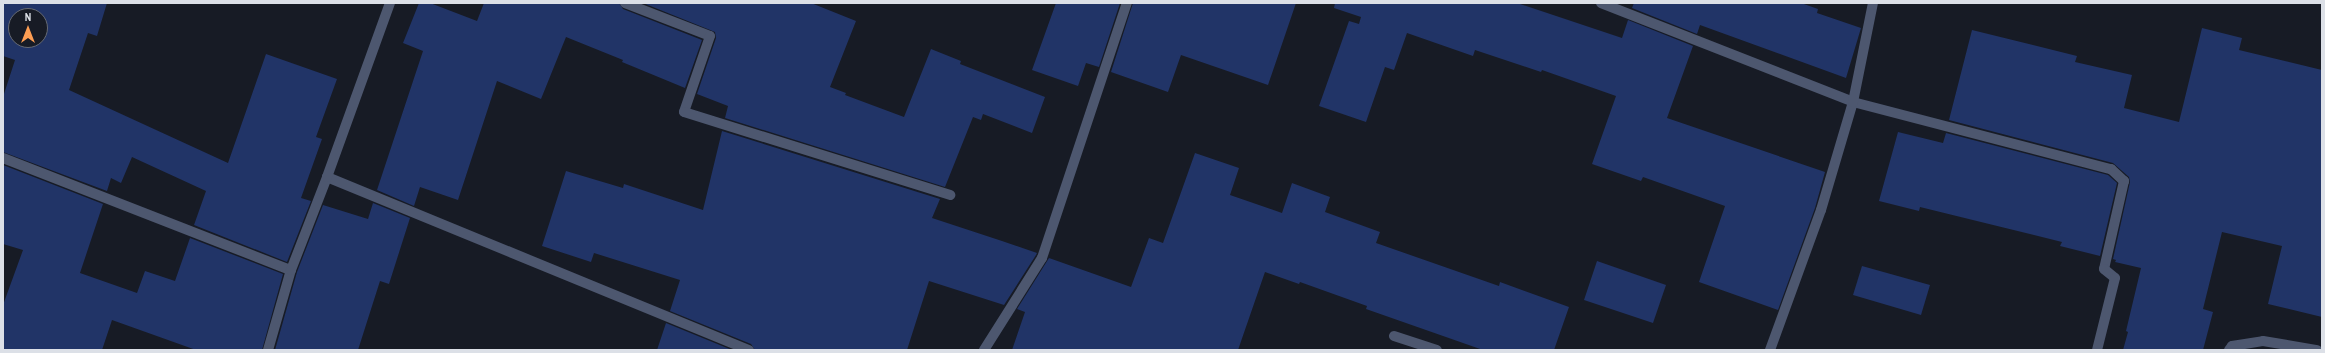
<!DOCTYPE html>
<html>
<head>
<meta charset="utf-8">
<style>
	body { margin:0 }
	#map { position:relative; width:2325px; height:353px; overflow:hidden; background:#171b25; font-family:"Archivo Narrow",sans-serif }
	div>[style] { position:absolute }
	.building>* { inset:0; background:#213467 }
	.street>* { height:10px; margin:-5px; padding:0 5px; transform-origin:5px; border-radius:5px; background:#4d576f }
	span { translate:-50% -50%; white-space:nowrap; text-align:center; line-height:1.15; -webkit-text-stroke:4px #171b25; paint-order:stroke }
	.frame { position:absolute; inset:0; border:4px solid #dce0e7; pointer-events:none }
	.north { position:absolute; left:8px; top:8px; width:40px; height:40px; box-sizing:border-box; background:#171b25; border:1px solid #666a73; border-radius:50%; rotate:0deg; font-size:11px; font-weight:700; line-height:16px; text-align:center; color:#dce0e7 }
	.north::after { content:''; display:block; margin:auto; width:14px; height:18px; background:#fc9d53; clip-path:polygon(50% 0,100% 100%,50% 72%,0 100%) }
</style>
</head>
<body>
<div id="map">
	<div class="building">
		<div style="clip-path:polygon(evenodd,3px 3px,107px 3px,97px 36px,88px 33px,69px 90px,228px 163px,266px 54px,337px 79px,316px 137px,322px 139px,301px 198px,311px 201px,287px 262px,194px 225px,206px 191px,132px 157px,121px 183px,111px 178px,107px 191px,3px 152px,3px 97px,15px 60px,3px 56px,3px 3px,16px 16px,40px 16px,40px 40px,16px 40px,16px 16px)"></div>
		<div style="clip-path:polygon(419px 3px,430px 3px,477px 21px,484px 3px,619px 3px,623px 9px,702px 40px,685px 88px,622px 62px,623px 60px,566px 37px,541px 99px,497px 81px,458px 200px,420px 187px,414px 206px,377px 190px,423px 51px,403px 43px)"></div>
		<div style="clip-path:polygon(643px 3px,811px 3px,856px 21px,830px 87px,846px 93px,845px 95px,904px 117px,931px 49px,961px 61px,960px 64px,1045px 97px,1032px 133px,983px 114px,981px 120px,973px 117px,945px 187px,725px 118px,728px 106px,697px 94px,716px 38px,715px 32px)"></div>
		<div style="clip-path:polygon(1056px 3px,1120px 3px,1099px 67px,1086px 63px,1078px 86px,1032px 70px)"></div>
		<div style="clip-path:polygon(1133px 3px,1296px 3px,1268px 85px,1181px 55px,1168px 92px,1111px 72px)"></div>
		<div style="clip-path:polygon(1335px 3px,1517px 3px,1622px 38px,1628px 20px,1693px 46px,1667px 118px,1825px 172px,1815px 208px,1778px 310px,1699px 282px,1725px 206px,1643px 177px,1641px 181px,1592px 164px,1616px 96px,1542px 70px,1541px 72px,1475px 50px,1473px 56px,1407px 33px,1394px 70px,1385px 67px,1366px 122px,1319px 106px,1349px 21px,1359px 24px,1361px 17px,1334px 8px)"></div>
		<div style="clip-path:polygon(1634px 3px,1801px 3px,1818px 9px,1817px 13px,1861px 28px,1846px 78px,1700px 25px,1697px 34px,1632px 8px)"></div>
		<div style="clip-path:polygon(2202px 28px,2242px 38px,2239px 50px,2322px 70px,2322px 317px,2268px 304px,2282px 246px,2222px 232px,2203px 309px,2213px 312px,2203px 350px,2123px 350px,2128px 332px,2126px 331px,2141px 268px,2115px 262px,2116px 260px,2113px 259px,2130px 182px,2129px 177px,2113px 163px,1949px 120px,1972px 30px,2077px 56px,2075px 62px,2132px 75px,2124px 108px,2179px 122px)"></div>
		<div style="clip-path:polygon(722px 131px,940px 199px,932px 218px,1002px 241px,1037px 253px,1036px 255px,1004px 305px,929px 281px,907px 350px,755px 350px,751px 344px,670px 311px,680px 280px,594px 253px,591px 262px,542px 246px,566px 171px,623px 188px,624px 184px,703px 210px)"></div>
		<div style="clip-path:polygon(1898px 132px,1943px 143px,1946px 133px,2108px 175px,2117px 183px,2100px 256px,2060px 246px,2062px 242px,1985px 223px,1920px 207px,1919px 211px,1879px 201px)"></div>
		<div style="clip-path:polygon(1195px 153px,1239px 168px,1230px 195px,1282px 213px,1292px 183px,1330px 197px,1325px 212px,1380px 232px,1376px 243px,1499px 286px,1500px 282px,1569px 307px,1554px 350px,1483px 350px,1366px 309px,1367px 306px,1300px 282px,1299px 284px,1265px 272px,1238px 350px,1012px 350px,1025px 312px,1017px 309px,1049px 258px,1131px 287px,1149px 238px,1163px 243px)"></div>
		<div style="clip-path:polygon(3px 165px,103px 204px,80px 273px,137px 293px,145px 271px,175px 281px,190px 238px,283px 274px,262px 350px,196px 350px,112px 320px,102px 350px,3px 350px,3px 305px,23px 250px,3px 244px)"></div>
		<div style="clip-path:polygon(373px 203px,410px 218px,389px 284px,380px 281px,358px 350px,275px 350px,297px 272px,323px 205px,368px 219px)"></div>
		<div style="clip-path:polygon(1597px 261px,1666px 285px,1653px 323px,1584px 300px)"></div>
		<div style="clip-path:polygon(1862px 266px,1930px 285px,1921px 315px,1853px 295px)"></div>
		<div style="clip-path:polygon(666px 323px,732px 350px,657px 350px)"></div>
	</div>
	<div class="street">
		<div style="left:625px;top:3px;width:91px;rotate:21.2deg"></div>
		<div style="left:710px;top:36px;width:80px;rotate:108.9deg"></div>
		<div style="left:684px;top:112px;width:279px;rotate:17.3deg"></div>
		<div style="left:1601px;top:3px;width:271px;rotate:21.4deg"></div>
		<div style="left:1853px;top:102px;width:267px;rotate:14.6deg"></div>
		<div style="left:2111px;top:169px;width:18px;rotate:43deg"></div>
		<div style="left:2124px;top:181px;width:90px;rotate:102.8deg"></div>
		<div style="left:2104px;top:269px;width:14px;rotate:39deg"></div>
		<div style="left:2115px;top:278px;width:74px;rotate:104deg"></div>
		<div style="left:3px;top:158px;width:309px;rotate:21.3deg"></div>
		<div style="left:327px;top:177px;width:456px;rotate:22.3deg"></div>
		<div style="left:1394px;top:336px;width:45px;rotate:18deg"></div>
		<div style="left:268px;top:350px;width:83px;rotate:-74deg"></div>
		<div style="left:291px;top:270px;width:100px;rotate:-68.8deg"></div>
		<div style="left:327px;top:177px;width:185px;rotate:-70.1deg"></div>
		<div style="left:984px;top:350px;width:109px;rotate:-57.8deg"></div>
		<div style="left:1042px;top:258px;width:269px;rotate:-71.6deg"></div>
		<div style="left:1770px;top:350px;width:149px;rotate:-70deg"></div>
		<div style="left:1821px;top:210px;width:113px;rotate:-73.5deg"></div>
		<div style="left:1853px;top:102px;width:101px;rotate:-78.6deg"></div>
		<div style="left:2229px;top:350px;width:5px;rotate:-53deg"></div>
		<div style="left:2232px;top:346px;width:31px;rotate:-9deg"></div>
		<div style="left:2263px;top:341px;width:55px;rotate:9.5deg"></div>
	</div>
	<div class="frame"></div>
	<div class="north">N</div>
</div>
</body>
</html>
